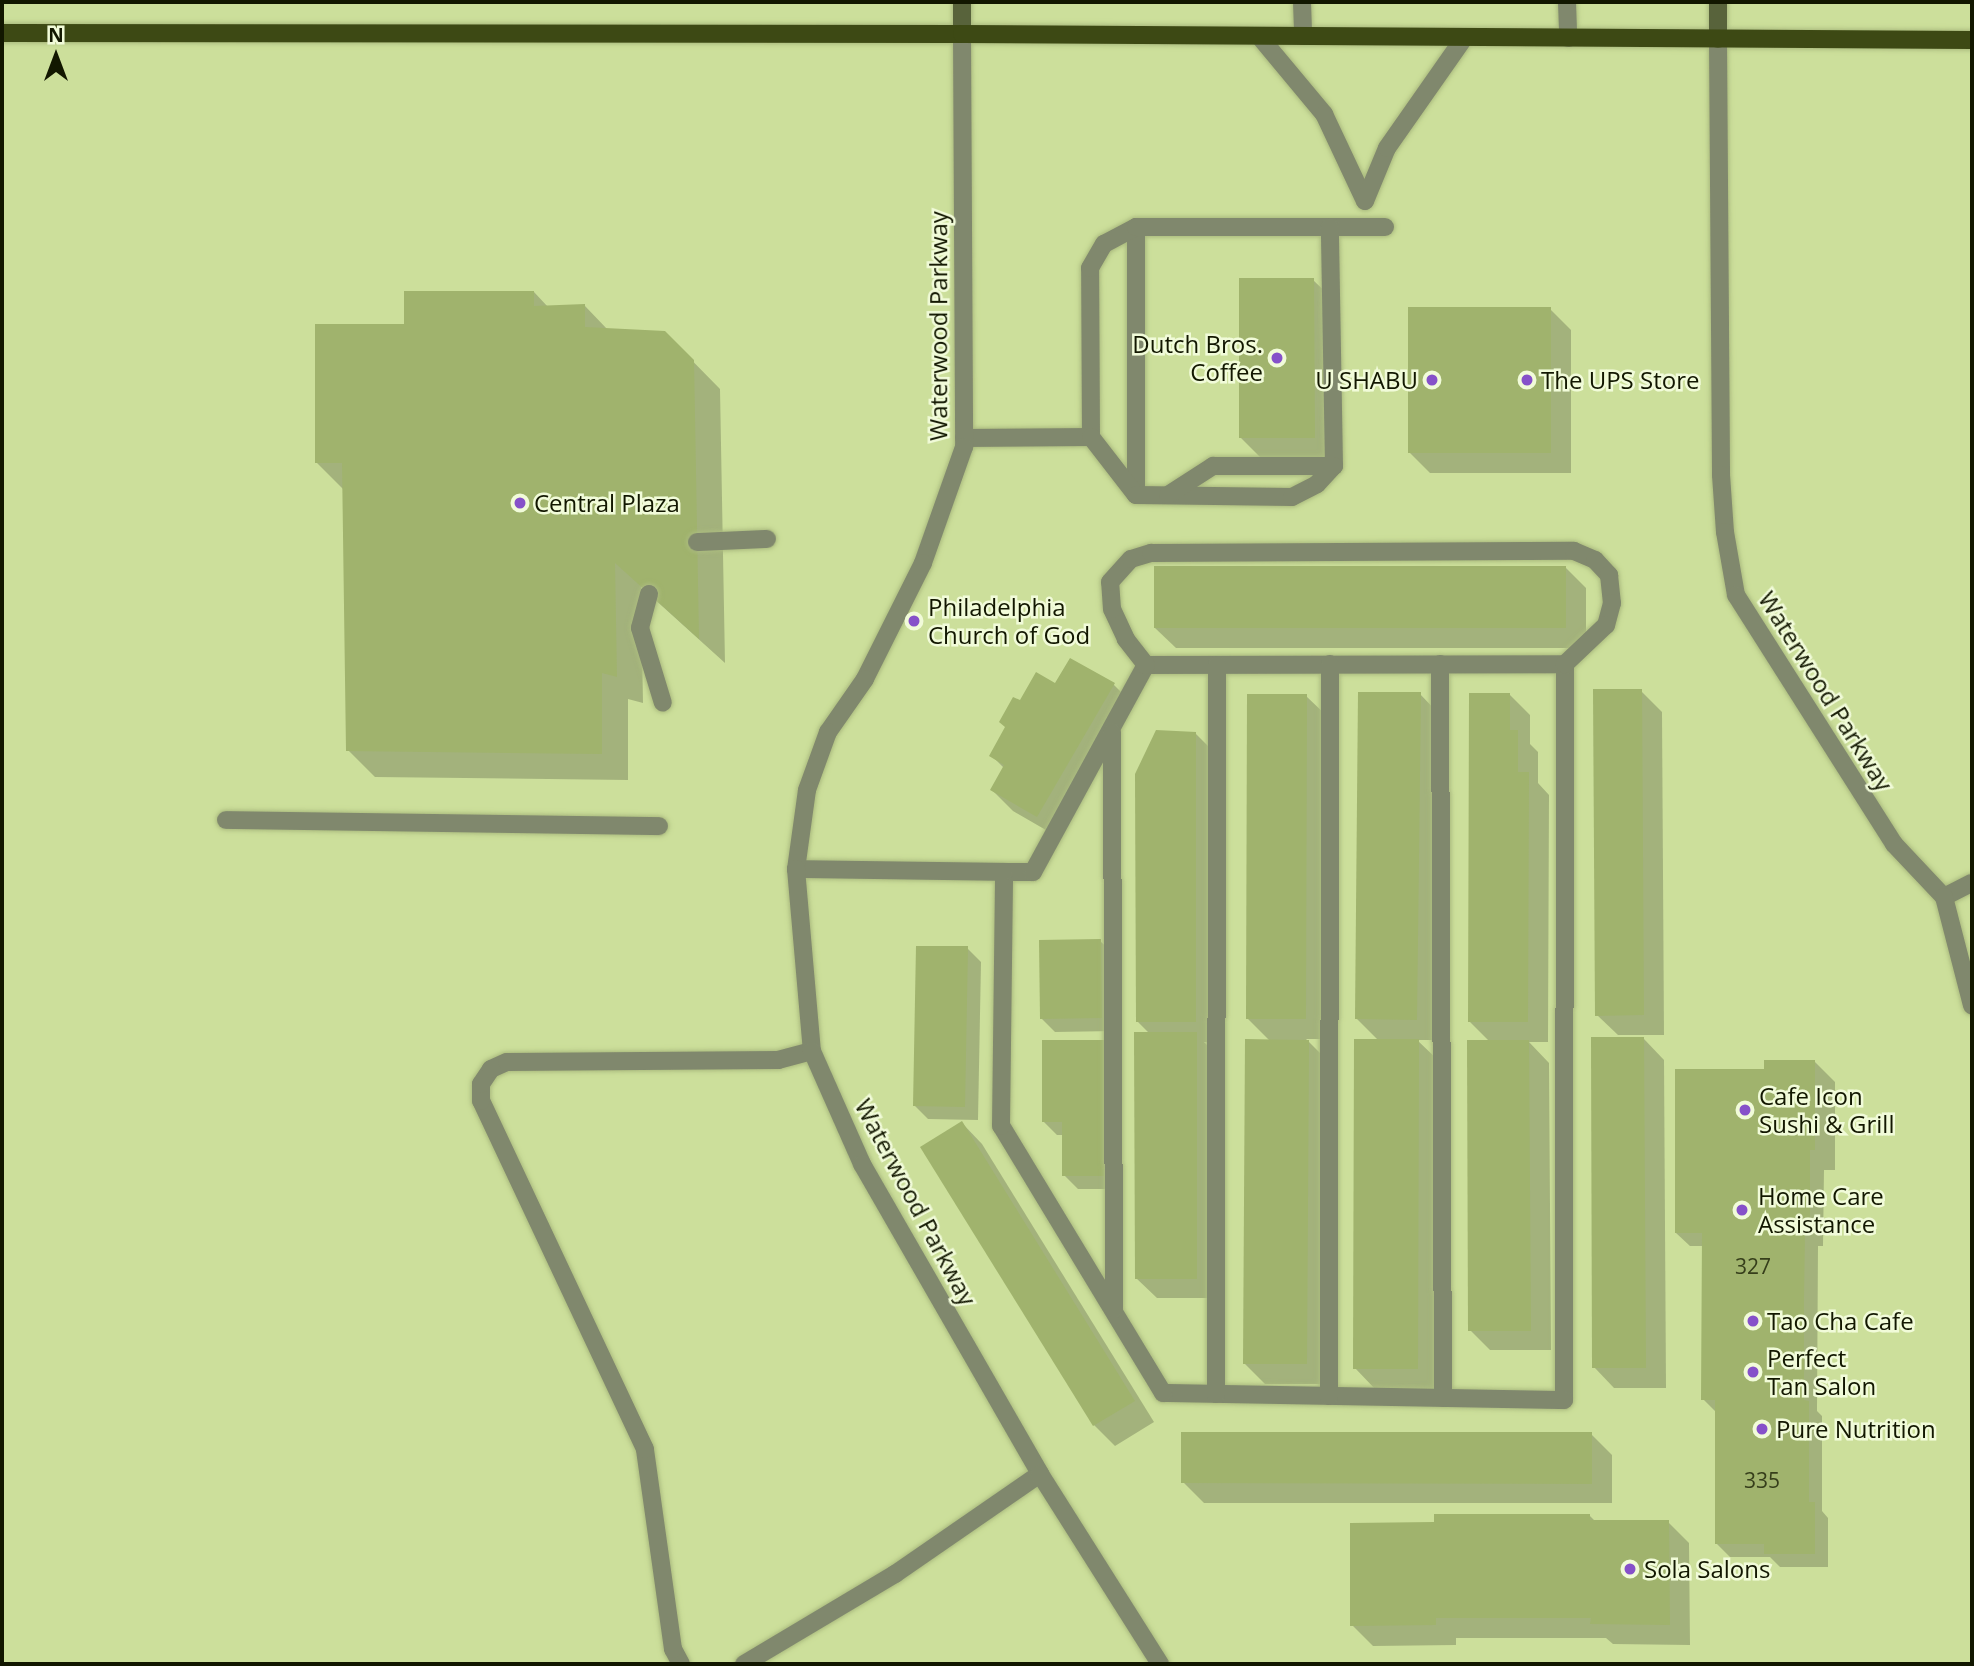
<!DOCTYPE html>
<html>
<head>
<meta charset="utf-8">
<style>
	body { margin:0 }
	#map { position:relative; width:1974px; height:1666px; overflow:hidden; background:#ccdf9b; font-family:"Open Sans",sans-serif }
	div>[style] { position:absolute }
	.shadow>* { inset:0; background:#0003 }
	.building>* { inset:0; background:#a0b36d }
	.roads { filter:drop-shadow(0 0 2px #abbb7f) drop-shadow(0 0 2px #abbb7f) }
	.lane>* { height:18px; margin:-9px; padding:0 9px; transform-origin:9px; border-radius:9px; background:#80886d }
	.street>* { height:18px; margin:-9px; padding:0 9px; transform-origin:9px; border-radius:9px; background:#80886d }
	.secondary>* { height:18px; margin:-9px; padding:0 9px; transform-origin:9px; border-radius:9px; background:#58633b }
	.primary>* { height:18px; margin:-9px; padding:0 9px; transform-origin:9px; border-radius:9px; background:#3d4914 }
	.dots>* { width:19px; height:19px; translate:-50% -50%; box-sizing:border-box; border:4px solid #f1fbd9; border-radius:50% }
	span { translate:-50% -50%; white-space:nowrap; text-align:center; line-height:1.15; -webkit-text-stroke:5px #f1fbd9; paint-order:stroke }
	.number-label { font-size:21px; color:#363e1b }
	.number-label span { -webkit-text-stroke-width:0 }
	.street-label { font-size:24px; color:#121700 }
	.poi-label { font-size:24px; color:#121700 }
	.right { translate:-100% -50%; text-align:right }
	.left { translate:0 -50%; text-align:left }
	.frame { position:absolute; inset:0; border:4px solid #121700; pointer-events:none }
	.north { position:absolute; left:21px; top:21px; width:70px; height:70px; -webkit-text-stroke:5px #f1fbd9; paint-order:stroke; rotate:0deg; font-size:19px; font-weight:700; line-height:28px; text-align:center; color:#121700 }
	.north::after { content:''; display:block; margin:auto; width:24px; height:32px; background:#121700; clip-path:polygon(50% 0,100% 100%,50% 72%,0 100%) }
</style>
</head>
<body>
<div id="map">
	<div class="shadow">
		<div style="clip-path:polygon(1313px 280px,1334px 300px,1335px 458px,1261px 458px,1241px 438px)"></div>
		<div style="clip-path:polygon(534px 292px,548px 307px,585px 306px,608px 330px,664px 332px,720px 389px,725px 663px,641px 587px,643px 703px,628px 699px,628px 780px,375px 777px,348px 750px,343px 489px,317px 463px,406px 326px)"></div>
		<div style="clip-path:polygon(1550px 309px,1571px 330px,1571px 473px,1430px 473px,1409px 452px)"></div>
		<div style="clip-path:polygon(1565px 567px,1586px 588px,1586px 648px,1176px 648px,1155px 628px)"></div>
		<div style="clip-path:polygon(1114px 685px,1134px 705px,1058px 837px,1013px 811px,992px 790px,1004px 768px,991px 755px,1020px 702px,1056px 686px)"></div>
		<div style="clip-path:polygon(1641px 691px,1662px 712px,1664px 1035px,1618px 1035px,1597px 1015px)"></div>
		<div style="clip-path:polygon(1420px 694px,1440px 715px,1437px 1040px,1417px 1040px,1439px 1061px,1438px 1389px,1375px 1389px,1355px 1368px,1379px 1041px,1357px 1019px)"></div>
		<div style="clip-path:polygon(1510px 695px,1530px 715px,1530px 744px,1538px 752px,1538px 783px,1549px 795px,1548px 1042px,1529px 1042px,1549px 1063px,1551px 1350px,1490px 1350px,1470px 1330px,1490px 1042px,1470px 1022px)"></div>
		<div style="clip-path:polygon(1306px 696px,1327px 716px,1326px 1039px,1306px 1039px,1329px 1062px,1327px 1384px,1265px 1384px,1245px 1364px,1270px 1041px,1248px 1019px)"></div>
		<div style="clip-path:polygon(1195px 733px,1216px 754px,1216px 1042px,1204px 1042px,1217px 1055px,1217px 1298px,1157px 1298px,1136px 1278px,1150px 1034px,1138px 1022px)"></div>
		<div style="clip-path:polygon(1100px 941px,1114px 954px,1115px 1031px,1055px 1032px,1042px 1019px)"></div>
		<div style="clip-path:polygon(967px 948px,981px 962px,978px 1120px,928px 1119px,914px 1105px)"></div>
		<div style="clip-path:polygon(1644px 1039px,1664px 1060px,1666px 1388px,1614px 1388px,1594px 1367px)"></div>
		<div style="clip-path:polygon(1103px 1042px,1117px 1056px,1117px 1189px,1078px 1189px,1064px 1175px,1064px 1135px,1057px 1135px,1043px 1121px)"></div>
		<div style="clip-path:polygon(1815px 1062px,1835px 1082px,1835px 1170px,1824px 1170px,1823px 1246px,1818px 1246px,1817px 1411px,1822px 1416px,1822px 1511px,1828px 1518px,1828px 1567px,1780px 1567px,1770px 1557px,1730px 1557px,1716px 1543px,1717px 1413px,1703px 1399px,1703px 1246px,1690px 1246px,1676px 1233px,1766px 1071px)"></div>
		<div style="clip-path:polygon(962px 1123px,982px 1144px,1154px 1422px,1115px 1446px,1094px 1425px)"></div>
		<div style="clip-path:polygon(1591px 1434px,1612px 1455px,1612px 1503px,1204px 1503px,1183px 1482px)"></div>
		<div style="clip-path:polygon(1589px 1515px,1596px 1522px,1668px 1522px,1689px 1543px,1690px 1645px,1613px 1644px,1606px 1638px,1456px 1638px,1456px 1645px,1373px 1646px,1352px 1625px,1436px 1524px)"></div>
	</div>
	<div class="building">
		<div style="clip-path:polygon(1239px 278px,1314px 278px,1315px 438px,1239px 438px)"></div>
		<div style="clip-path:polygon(404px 291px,534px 291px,534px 306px,585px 304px,585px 327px,665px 331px,694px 360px,699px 639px,615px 563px,617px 677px,602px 673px,602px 754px,346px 751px,342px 463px,315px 463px,315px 324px,404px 324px)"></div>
		<div style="clip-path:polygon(1408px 307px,1551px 307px,1551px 453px,1408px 453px)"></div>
		<div style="clip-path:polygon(1154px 566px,1566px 566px,1566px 628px,1154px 628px)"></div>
		<div style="clip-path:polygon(1070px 658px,1115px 683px,1037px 817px,990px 790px,1004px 765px,989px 756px,1005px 727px,999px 722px,1013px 697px,1020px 700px,1036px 672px,1055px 683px)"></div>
		<div style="clip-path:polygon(1593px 689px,1642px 689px,1644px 1015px,1595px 1016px)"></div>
		<div style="clip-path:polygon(1358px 692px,1421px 692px,1417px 1020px,1355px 1019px)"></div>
		<div style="clip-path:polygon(1469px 693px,1510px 693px,1510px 730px,1518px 730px,1518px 772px,1529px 772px,1528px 1022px,1468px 1022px)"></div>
		<div style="clip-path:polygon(1247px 694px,1307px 694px,1306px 1019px,1246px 1019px)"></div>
		<div style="clip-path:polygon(1156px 730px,1196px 732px,1196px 1022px,1136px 1022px,1135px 774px)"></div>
		<div style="clip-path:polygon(1101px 939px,1102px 1018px,1040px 1019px,1039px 940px)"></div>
		<div style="clip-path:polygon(916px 946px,968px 946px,965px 1107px,913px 1106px)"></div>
		<div style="clip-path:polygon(1134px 1032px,1197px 1032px,1197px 1279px,1135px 1279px)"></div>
		<div style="clip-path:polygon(1591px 1037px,1644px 1037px,1646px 1368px,1592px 1368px)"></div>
		<div style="clip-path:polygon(1245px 1039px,1309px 1040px,1307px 1364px,1243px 1364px)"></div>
		<div style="clip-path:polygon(1354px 1039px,1419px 1039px,1418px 1369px,1353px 1369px)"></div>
		<div style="clip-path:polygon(1042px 1040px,1104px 1040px,1104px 1176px,1062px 1176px,1062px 1122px,1042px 1122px)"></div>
		<div style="clip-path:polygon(1467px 1040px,1529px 1040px,1531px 1331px,1468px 1331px)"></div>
		<div style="clip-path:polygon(1764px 1060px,1815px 1060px,1815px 1150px,1810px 1150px,1810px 1233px,1805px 1233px,1804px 1299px,1804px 1400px,1809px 1401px,1809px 1502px,1815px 1502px,1815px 1554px,1764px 1554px,1764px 1544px,1715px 1544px,1715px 1400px,1701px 1400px,1702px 1233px,1675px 1233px,1675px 1069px,1764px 1069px)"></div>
		<div style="clip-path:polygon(962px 1121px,1135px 1401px,1093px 1426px,920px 1147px)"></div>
		<div style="clip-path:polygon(1181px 1432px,1592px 1432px,1592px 1484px,1181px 1483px)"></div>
		<div style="clip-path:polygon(1434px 1514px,1590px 1514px,1590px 1520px,1669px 1520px,1670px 1625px,1590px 1624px,1591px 1618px,1436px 1618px,1436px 1625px,1350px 1626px,1350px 1523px,1434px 1522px)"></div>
	</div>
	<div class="roads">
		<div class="lane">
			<div style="left:1302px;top:2px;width:34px;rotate:88deg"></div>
			<div style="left:1567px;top:2px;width:36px;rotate:88deg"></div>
			<div style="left:1259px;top:36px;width:102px;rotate:50.2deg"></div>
			<div style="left:1324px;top:114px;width:96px;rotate:64.8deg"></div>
			<div style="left:1365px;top:201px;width:57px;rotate:-67.5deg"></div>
			<div style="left:1387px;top:148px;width:134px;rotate:-55deg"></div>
			<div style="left:1136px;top:227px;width:268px;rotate:90deg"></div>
			<div style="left:1091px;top:437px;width:169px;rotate:-90.3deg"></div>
			<div style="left:1090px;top:268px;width:28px;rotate:-60deg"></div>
			<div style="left:1104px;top:244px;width:36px;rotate:-28deg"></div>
			<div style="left:1136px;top:227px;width:249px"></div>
			<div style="left:964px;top:438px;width:127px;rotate:-0.5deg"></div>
			<div style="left:1091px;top:437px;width:73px;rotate:52.2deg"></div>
			<div style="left:1136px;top:495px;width:156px;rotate:0.7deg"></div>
			<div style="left:1292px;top:497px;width:28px;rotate:-27deg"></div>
			<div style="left:1317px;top:484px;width:25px;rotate:-47deg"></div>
			<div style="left:1334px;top:466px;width:239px;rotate:-91deg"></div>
			<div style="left:1168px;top:495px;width:54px;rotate:-32.8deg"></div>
			<div style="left:1213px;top:466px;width:121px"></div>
			<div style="left:697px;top:542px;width:70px;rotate:-2.5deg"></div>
			<div style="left:649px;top:594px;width:35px;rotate:105deg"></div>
			<div style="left:640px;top:628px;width:78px;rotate:73deg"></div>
			<div style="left:1440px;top:664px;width:734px;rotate:89.77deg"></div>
			<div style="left:1565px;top:664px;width:736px;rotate:90.08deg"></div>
			<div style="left:1564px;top:1400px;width:401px;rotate:-179deg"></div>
			<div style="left:1163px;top:1393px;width:312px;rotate:-121.2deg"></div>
			<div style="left:1001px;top:1126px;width:254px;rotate:-89.3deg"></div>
			<div style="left:1004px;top:872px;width:29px"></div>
			<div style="left:1033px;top:872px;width:236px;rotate:-61.4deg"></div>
			<div style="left:1146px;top:665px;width:419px;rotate:-0.1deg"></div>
			<div style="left:1146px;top:665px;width:33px;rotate:-128deg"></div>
			<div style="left:1126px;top:639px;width:33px;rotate:-115deg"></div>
			<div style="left:1112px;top:609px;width:27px;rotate:-94deg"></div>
			<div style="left:1110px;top:582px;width:31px;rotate:-48deg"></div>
			<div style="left:1131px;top:559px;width:21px;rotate:-17deg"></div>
			<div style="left:1151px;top:553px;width:423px;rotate:-0.3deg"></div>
			<div style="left:1574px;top:551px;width:23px;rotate:23deg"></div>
			<div style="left:1595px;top:560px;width:21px;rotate:47deg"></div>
			<div style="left:1609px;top:575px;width:28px;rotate:84deg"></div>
			<div style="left:1612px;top:603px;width:23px;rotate:105deg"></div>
			<div style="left:1606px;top:625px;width:57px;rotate:136.4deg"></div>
			<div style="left:1112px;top:732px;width:577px;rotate:89.8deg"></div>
			<div style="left:226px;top:820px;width:433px;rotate:0.8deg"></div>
			<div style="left:796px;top:869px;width:208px;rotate:0.8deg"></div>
			<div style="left:1944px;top:897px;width:31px;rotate:-27deg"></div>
			<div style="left:1216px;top:1394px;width:729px;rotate:-89.92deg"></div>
			<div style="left:1329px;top:1396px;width:732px;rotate:-89.92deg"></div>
			<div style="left:681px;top:1664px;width:17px;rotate:-118deg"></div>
			<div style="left:673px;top:1649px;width:202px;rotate:-98deg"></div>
			<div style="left:645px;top:1449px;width:385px;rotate:-115.2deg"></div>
			<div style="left:481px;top:1101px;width:17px;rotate:-90deg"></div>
			<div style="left:481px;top:1084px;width:18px;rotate:-56deg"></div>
			<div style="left:491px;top:1069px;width:17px;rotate:-24deg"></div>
			<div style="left:507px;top:1062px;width:271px;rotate:-0.4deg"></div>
			<div style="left:778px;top:1060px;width:35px;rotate:-15deg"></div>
			<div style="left:744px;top:1664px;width:176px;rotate:-30.8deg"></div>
			<div style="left:895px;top:1574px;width:176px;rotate:-34.6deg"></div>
		</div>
		<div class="street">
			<div style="left:962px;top:34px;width:413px;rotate:89.7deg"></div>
			<div style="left:964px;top:447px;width:123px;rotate:109.5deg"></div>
			<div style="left:923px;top:563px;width:130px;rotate:116.6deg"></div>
			<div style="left:865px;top:679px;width:65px;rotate:124.9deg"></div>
			<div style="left:828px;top:732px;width:62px;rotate:109.9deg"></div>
			<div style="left:807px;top:790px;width:80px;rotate:97.9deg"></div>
			<div style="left:796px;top:869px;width:183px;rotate:85deg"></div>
			<div style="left:812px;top:1051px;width:124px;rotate:66.1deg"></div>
			<div style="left:862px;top:1164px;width:357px;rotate:60.1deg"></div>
			<div style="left:1040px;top:1474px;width:225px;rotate:57.7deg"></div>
			<div style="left:1718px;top:39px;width:436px;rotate:89.6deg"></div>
			<div style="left:1721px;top:475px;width:57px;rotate:86deg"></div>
			<div style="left:1725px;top:532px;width:64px;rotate:80.1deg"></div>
			<div style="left:1736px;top:595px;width:295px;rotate:57.6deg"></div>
			<div style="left:1894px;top:844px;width:73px;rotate:46.7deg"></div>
			<div style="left:1944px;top:897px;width:112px;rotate:75.5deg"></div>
		</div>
		<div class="secondary">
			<div style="left:962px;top:2px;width:32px;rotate:90deg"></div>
			<div style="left:1718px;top:2px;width:37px;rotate:90deg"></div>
		</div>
		<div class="primary">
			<div style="left:2px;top:33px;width:960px;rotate:0.06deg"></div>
			<div style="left:962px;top:34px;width:1010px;rotate:0.34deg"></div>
		</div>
	</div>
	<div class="dots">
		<div style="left:1277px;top:358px;background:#8651c9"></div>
		<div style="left:1432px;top:380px;background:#8651c9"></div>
		<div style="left:1527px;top:380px;background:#8651c9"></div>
		<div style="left:520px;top:503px;background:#8651c9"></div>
		<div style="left:914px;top:621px;background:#8651c9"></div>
		<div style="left:1745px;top:1110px;background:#8651c9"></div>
		<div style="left:1742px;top:1210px;background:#8651c9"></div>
		<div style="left:1753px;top:1321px;background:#8651c9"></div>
		<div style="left:1753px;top:1372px;background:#8651c9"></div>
		<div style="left:1762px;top:1429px;background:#8651c9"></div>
		<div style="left:1630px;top:1569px;background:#8651c9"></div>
	</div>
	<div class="number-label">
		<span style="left:1753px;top:1266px">327</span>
		<span style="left:1762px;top:1480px">335</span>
	</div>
	<div class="street-label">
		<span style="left:938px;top:326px;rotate:-90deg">Waterwood Parkway</span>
		<span style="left:1826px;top:691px;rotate:58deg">Waterwood Parkway</span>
		<span style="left:916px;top:1202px;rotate:62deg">Waterwood Parkway</span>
	</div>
	<div class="poi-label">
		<span class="right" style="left:1263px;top:358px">Dutch Bros.<br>Coffee</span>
		<span class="right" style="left:1418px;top:380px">U SHABU</span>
		<span class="left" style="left:1541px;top:380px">The UPS Store</span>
		<span class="left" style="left:534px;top:503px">Central Plaza</span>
		<span class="left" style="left:928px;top:621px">Philadelphia<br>Church of God</span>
		<span class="left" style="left:1759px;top:1110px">Cafe Icon<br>Sushi &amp; Grill</span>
		<span class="left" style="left:1758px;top:1210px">Home Care<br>Assistance</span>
		<span class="left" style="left:1767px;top:1321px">Tao Cha Cafe</span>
		<span class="left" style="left:1767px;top:1372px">Perfect<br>Tan Salon</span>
		<span class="left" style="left:1776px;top:1429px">Pure Nutrition</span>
		<span class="left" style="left:1644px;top:1569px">Sola Salons</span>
	</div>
	<div class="frame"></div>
	<div class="north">N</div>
</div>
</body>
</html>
